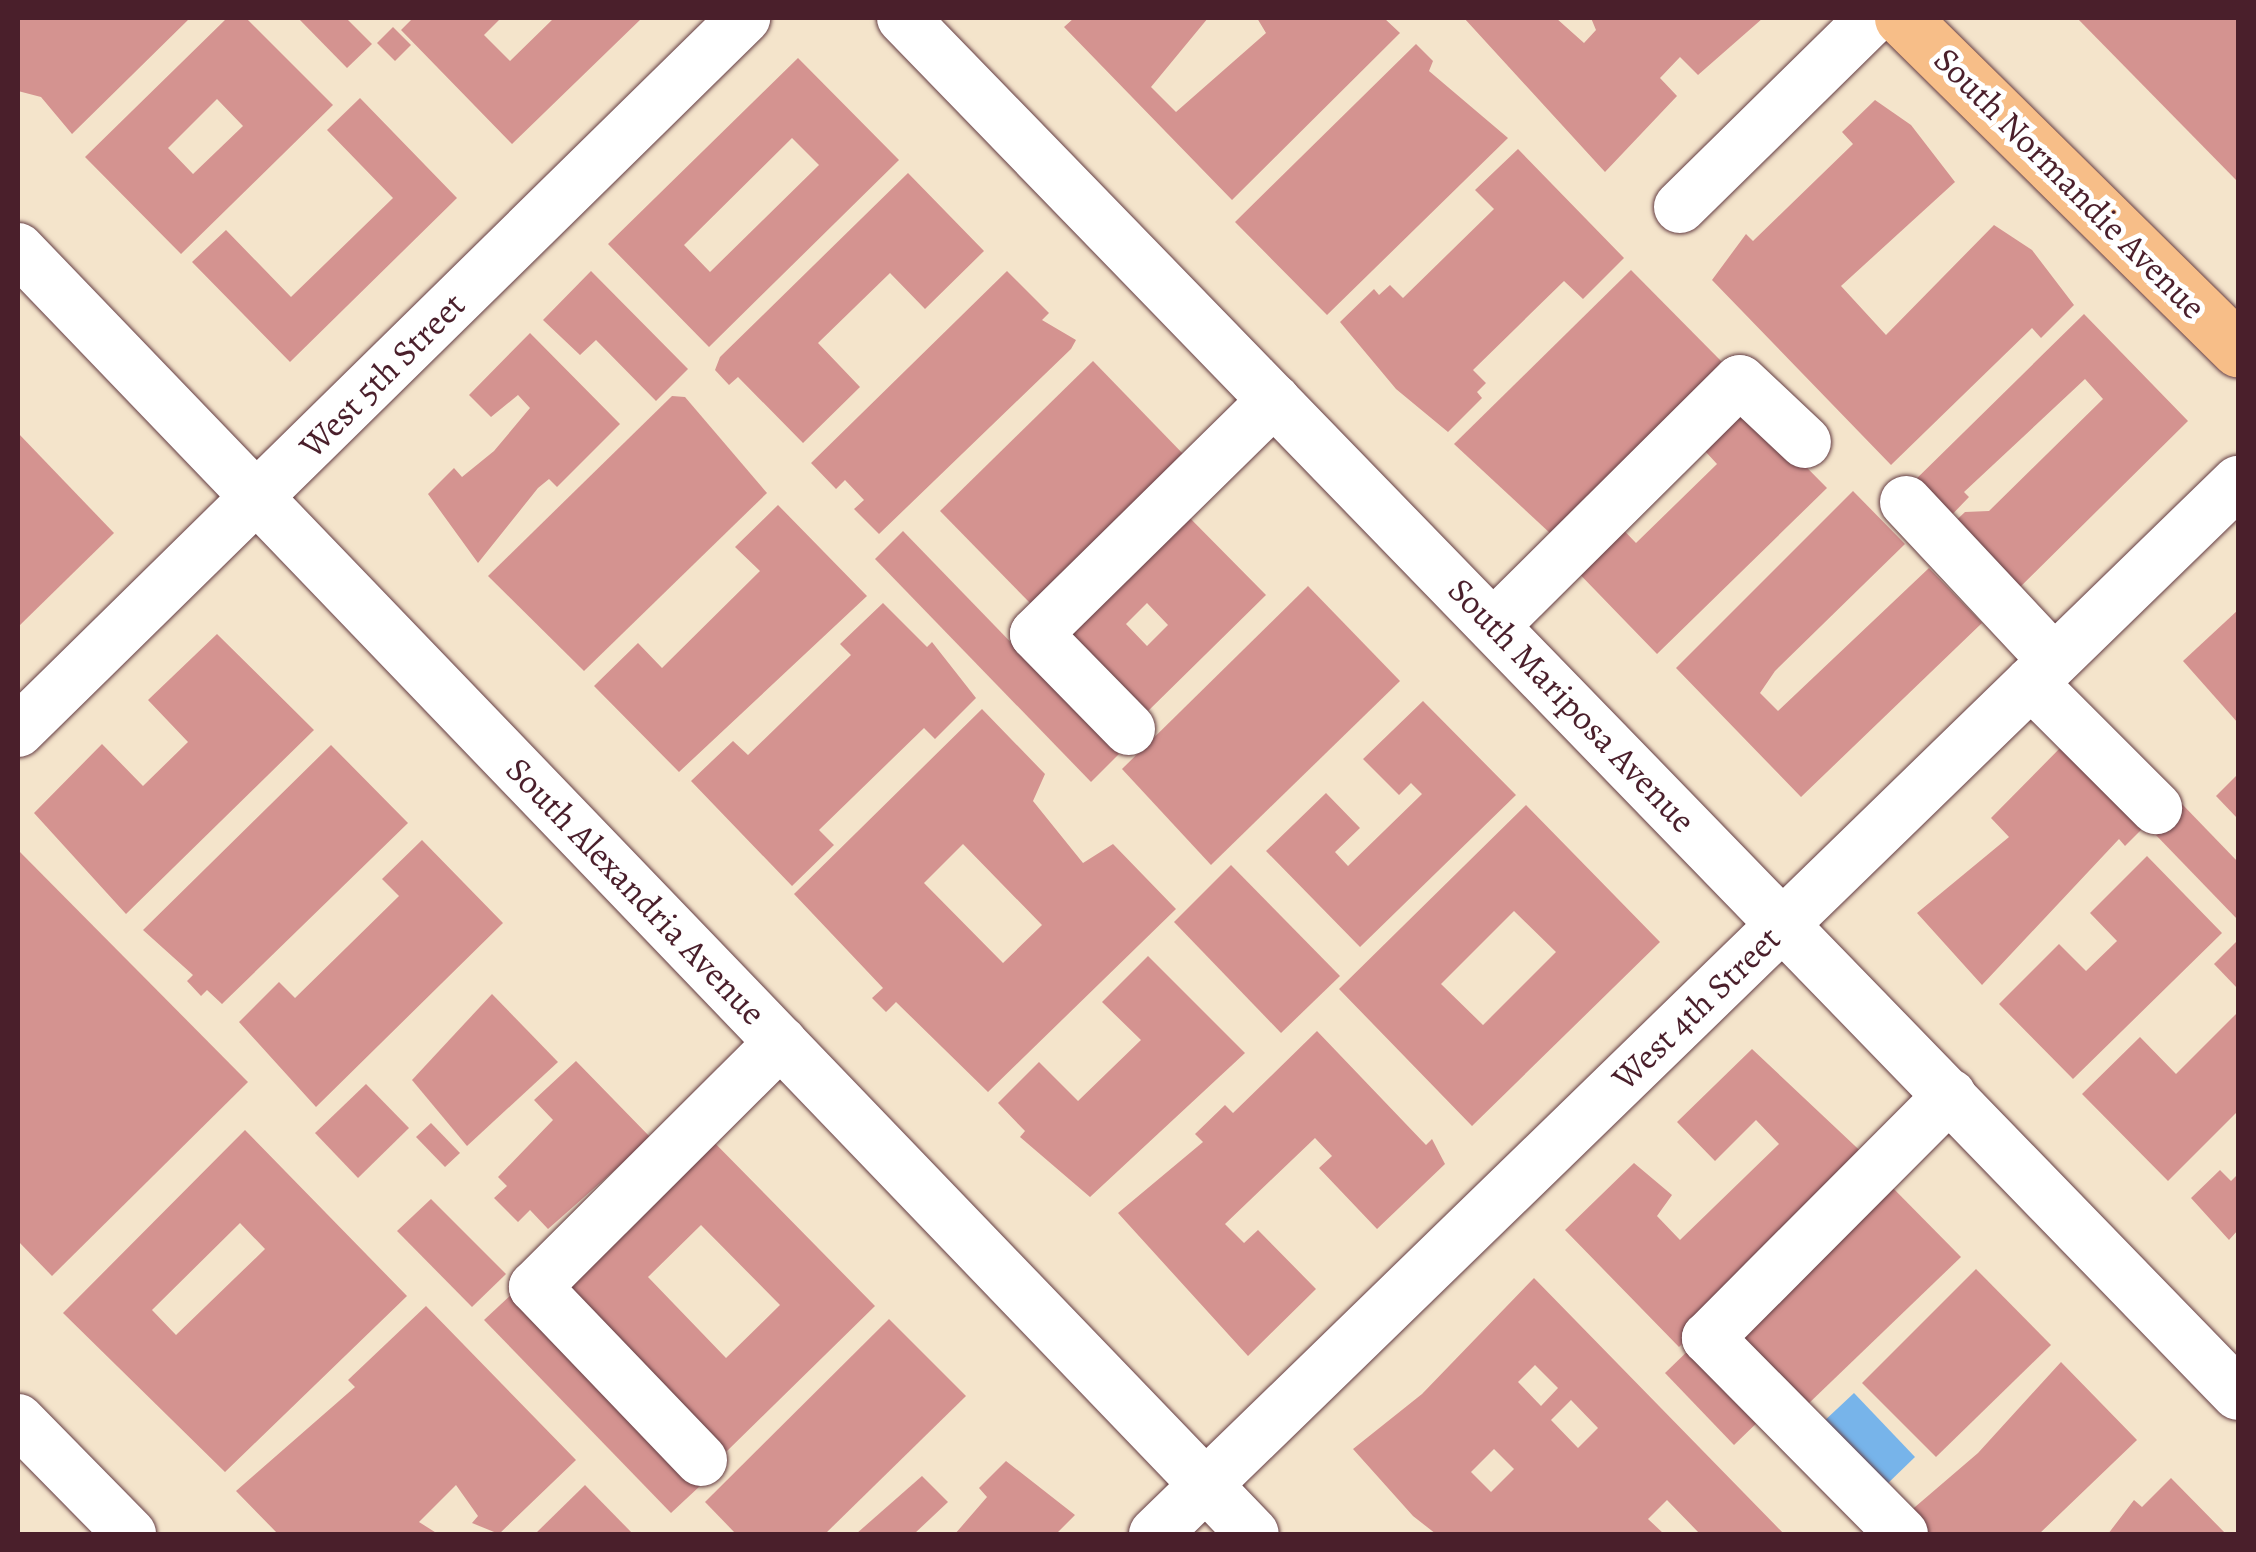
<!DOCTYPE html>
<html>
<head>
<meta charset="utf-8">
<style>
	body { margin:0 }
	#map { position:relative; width:2256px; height:1552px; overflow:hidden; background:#f4e4cb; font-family:Alegreya,serif }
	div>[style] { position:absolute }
	.water>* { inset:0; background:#77b4ea }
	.building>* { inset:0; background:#d49390 }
	.roads { filter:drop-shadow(0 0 2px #643d43) drop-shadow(0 0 2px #643d43) }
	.minor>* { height:52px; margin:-26px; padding:0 26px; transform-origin:26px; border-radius:26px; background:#fff }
	.major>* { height:55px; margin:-27.5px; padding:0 27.5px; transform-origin:27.5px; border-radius:27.5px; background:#f7be88 }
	span { translate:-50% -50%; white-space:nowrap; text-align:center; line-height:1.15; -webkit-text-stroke:10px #fff; paint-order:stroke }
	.street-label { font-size:35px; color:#4a1f2b }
	.frame { position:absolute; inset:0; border:20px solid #4a1f2b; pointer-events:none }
</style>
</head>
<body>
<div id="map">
	<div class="water">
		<div style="clip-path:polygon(1854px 1393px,1915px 1457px,1884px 1487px,1821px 1424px)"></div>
	</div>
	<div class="building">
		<div style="clip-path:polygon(18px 18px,190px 18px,72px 134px,41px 97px,18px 91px)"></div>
		<div style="clip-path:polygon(evenodd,227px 18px,246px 18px,333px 105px,181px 254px,85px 157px,227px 18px,217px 99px,243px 126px,193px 174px,168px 148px,217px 99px)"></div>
		<div style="clip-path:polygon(298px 18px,346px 18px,372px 44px,347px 68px)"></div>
		<div style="clip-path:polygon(413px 18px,501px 18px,484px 35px,510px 61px,554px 18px,642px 18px,512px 144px,401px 30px)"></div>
		<div style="clip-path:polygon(1074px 18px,1208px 18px,1151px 87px,1176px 112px,1266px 33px,1257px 18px,1384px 18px,1400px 33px,1232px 200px,1064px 27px)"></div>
		<div style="clip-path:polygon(1464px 18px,1556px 18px,1584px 43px,1596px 30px,1591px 18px,1763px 18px,1698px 75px,1680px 57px,1660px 78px,1677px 96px,1605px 172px)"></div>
		<div style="clip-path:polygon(2077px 18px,2238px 18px,2238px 182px)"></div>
		<div style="clip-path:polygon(393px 27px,411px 45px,395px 61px,377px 43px)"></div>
		<div style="clip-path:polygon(1416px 44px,1433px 61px,1429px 71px,1508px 138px,1327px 315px,1235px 222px)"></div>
		<div style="clip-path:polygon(evenodd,798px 58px,899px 160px,709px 347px,608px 244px,798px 58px,792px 138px,819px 165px,710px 272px,684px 245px,792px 138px)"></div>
		<div style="clip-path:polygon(360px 98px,457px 198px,290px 362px,192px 262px,226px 230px,291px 297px,393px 198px,327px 130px)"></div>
		<div style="clip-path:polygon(1875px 100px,1911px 125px,1955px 182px,1841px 286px,1886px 335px,1994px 225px,2032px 250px,2074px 305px,2041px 338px,2032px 328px,1891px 465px,1712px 280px,1746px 234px,1753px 241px,1853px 144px,1842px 132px)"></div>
		<div style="clip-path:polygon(1518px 149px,1624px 258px,1583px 299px,1564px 281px,1473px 370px,1486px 383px,1477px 392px,1482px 398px,1448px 432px,1396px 389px,1340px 322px,1374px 289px,1379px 295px,1390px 285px,1403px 298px,1494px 209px,1475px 190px)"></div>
		<div style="clip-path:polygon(908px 173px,984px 251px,925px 309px,890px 273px,818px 343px,860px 387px,803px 443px,738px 377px,729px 385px,715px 370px,720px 357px)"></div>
		<div style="clip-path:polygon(1631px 270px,1724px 364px,1551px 534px,1454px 444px)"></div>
		<div style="clip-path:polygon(591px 271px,688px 369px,656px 401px,596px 340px,580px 355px,543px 320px)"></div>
		<div style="clip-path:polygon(1007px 271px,1049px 313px,1042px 320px,1076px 340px,1071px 349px,879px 534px,854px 509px,864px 500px,845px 480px,836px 489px,811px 463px)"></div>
		<div style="clip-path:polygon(2084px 314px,2188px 421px,2012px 595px,1947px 529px,1965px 512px,1989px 511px,2103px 399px,2085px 379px,1964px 492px,1969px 497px,1942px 525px,1907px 488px)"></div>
		<div style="clip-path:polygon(530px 333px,620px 424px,557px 487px,549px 479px,538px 488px,478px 563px,428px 494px,454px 468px,462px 477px,494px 451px,530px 408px,518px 395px,491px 417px,469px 395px)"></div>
		<div style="clip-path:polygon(1093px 361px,1186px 457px,1032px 605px,940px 511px)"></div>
		<div style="clip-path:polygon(1735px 395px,1827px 488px,1657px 654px,1566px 560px,1610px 516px,1636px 543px,1717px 464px,1692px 437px)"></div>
		<div style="clip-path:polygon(672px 396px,685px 397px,767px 493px,584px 671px,488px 576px)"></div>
		<div style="clip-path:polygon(18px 433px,114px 533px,18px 627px)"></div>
		<div style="clip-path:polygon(1853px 491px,1905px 544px,1775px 671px,1760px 693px,1778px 711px,1929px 568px,1982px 623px,1801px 797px,1676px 668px)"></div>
		<div style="clip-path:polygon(778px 505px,867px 596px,679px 772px,594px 686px,638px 643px,662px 668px,760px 571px,735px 547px)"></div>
		<div style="clip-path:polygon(evenodd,1178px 506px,1266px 595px,1146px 713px,1059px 624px,1178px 506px,1147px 603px,1168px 625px,1147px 646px,1126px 624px,1147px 603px)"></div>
		<div style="clip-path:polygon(903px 531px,1119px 754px,1091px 782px,875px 559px)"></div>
		<div style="clip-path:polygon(1308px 586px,1400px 681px,1211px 865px,1122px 769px)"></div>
		<div style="clip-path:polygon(883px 603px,927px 647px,932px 642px,976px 698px,935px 739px,924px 728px,819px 830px,834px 845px,792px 886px,691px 781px,733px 741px,748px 755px,851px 655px,840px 644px)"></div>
		<div style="clip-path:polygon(2238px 610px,2238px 723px,2183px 661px)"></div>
		<div style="clip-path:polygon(217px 634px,314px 730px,126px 914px,34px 813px,102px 744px,143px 786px,188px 742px,148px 700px)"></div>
		<div style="clip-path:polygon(1423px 701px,1516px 795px,1360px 947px,1266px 851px,1326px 793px,1360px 828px,1335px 852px,1348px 866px,1422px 794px,1411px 783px,1399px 795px,1363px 759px)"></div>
		<div style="clip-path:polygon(evenodd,982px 709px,1045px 774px,1033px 801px,1083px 863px,1113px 844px,1176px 909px,988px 1092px,896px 1002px,886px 1012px,872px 998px,883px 988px,794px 894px,982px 709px,963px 844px,1042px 925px,1003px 963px,924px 883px,963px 844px)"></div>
		<div style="clip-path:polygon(2067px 741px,2149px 822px,2125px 846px,2119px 839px,1982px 985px,1917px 913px,2009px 837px,1991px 818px)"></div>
		<div style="clip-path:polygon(331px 745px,408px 823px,222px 1004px,207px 990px,201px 996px,187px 981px,193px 975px,143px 930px)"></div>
		<div style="clip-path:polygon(2238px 774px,2238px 819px,2216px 796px)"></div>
		<div style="clip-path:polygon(2181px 803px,2238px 862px,2238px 920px,2152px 831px)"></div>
		<div style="clip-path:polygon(evenodd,1526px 805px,1660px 942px,1472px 1126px,1339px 989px,1526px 805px,1514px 911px,1556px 952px,1483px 1025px,1441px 984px,1514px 911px)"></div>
		<div style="clip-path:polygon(422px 840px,503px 923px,316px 1107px,239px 1022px,279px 982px,295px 998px,399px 896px,382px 879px)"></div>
		<div style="clip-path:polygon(18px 850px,248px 1082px,52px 1276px,18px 1241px)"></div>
		<div style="clip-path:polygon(2147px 856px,2222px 933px,2073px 1079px,1999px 1004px,2059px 944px,2086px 971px,2117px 941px,2090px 913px)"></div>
		<div style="clip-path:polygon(1231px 865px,1340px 976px,1281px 1033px,1174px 922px)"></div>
		<div style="clip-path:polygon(2238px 940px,2238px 989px,2214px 964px)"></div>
		<div style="clip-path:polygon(1148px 956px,1245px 1053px,1090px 1197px,1020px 1137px,1025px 1131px,998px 1103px,1039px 1062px,1078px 1101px,1141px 1040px,1102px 1002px)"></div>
		<div style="clip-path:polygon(492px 994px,558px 1062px,467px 1146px,412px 1080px)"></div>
		<div style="clip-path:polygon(2238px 1012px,2238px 1111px,2168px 1181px,2082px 1094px,2140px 1037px,2176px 1074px)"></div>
		<div style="clip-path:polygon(1317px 1031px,1426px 1145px,1432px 1139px,1445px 1164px,1377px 1229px,1319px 1168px,1332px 1156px,1315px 1138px,1225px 1224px,1244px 1243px,1258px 1230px,1316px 1289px,1248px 1356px,1118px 1213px,1203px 1142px,1195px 1134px,1225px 1105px,1233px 1113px)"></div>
		<div style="clip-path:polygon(1752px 1049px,1871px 1161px,1679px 1347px,1565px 1230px,1634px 1163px,1672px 1195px,1657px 1216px,1680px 1240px,1779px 1144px,1756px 1120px,1715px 1161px,1677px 1122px)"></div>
		<div style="clip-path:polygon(576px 1061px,651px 1138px,548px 1229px,530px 1210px,518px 1222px,494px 1198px,507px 1186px,498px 1177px,553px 1120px,534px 1100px)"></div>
		<div style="clip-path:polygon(366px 1084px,409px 1128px,358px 1178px,315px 1133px)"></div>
		<div style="clip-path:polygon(431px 1123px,460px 1153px,445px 1167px,416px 1137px)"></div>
		<div style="clip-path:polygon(evenodd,245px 1130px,407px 1296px,225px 1472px,63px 1313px,245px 1130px,240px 1223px,265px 1249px,176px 1335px,152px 1310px,240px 1223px)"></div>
		<div style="clip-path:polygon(evenodd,702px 1130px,875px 1306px,726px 1452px,553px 1276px,702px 1130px,701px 1225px,780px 1305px,726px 1358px,648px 1277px,701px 1225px)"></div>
		<div style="clip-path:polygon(2220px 1170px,2231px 1181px,2238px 1174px,2238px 1230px,2229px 1240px,2191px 1198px)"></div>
		<div style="clip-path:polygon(1886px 1181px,1961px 1257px,1806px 1406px,1732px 1331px)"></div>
		<div style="clip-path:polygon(431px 1199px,506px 1274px,472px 1307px,397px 1231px)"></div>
		<div style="clip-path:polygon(1976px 1269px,2051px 1345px,1936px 1457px,1862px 1383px)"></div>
		<div style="clip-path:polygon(evenodd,1534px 1278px,1784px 1534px,1700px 1534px,1667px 1500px,1648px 1519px,1664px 1534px,1436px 1534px,1413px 1516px,1353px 1449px,1422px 1394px,1534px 1278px,1535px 1365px,1558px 1388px,1541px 1406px,1518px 1382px,1535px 1365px,1534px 1278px,1571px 1400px,1598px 1428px,1578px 1448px,1551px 1420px,1571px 1400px,1534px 1278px,1494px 1449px,1514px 1469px,1491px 1492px,1471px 1472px,1494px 1449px)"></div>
		<div style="clip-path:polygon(513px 1293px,700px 1486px,671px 1513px,484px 1320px)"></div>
		<div style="clip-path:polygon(426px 1306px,576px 1460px,499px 1534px,472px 1523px,478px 1516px,456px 1485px,419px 1522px,438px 1534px,278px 1534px,236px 1491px,355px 1387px,348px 1380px)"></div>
		<div style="clip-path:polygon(889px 1319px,966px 1396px,825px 1534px,736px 1534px,705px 1502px)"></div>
		<div style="clip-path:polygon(1696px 1343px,1765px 1415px,1734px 1445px,1665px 1373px)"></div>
		<div style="clip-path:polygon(2061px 1362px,2137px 1440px,2039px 1534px,1928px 1534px,1908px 1513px,1978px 1453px)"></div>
		<div style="clip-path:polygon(1006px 1461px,1075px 1515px,1056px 1534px,955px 1534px,987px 1497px,979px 1488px)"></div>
		<div style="clip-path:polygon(922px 1476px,948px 1502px,914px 1534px,856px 1534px)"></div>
		<div style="clip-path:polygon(2171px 1478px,2226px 1534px,2108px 1534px,2134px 1500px,2142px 1507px)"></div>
		<div style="clip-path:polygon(585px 1485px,633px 1534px,535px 1534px)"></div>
	</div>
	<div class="roads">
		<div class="minor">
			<div style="left:903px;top:18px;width:1917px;rotate:45.87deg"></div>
			<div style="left:1680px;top:207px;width:269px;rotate:-44.5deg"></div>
			<div style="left:18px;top:249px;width:1782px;rotate:46.14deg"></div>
			<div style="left:1906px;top:502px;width:216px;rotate:46.9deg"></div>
			<div style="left:1494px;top:625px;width:346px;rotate:-44.8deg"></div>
			<div style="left:1740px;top:381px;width:89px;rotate:43.2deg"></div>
			<div style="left:2031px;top:683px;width:177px;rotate:45deg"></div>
			<div style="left:1129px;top:729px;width:133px;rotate:-134.4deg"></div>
			<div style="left:1036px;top:634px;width:334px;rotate:-44.5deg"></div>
			<div style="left:18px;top:731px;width:1018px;rotate:-44.48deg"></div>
			<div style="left:18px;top:1420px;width:160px;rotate:45.5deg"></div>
			<div style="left:701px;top:1460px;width:240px;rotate:-133.8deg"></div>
			<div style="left:535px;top:1287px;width:347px;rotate:-44.9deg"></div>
			<div style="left:1155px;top:1534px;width:1510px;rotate:-44.17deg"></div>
			<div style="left:1902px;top:1534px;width:276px;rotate:-134.7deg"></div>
			<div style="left:1708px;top:1338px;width:343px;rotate:-45.1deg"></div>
		</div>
		<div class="major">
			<div style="left:1902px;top:18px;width:472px;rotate:44.6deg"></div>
		</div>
	</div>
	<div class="street-label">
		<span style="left:2070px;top:183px;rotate:45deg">South Normandie Avenue</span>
		<span style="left:382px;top:375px;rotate:-45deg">West 5th Street</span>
		<span style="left:1572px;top:705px;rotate:46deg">South Mariposa Avenue</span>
		<span style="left:636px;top:891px;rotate:46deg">South Alexandria Avenue</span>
		<span style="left:1696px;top:1008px;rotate:-44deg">West 4th Street</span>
	</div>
	<div class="frame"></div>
</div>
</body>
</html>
